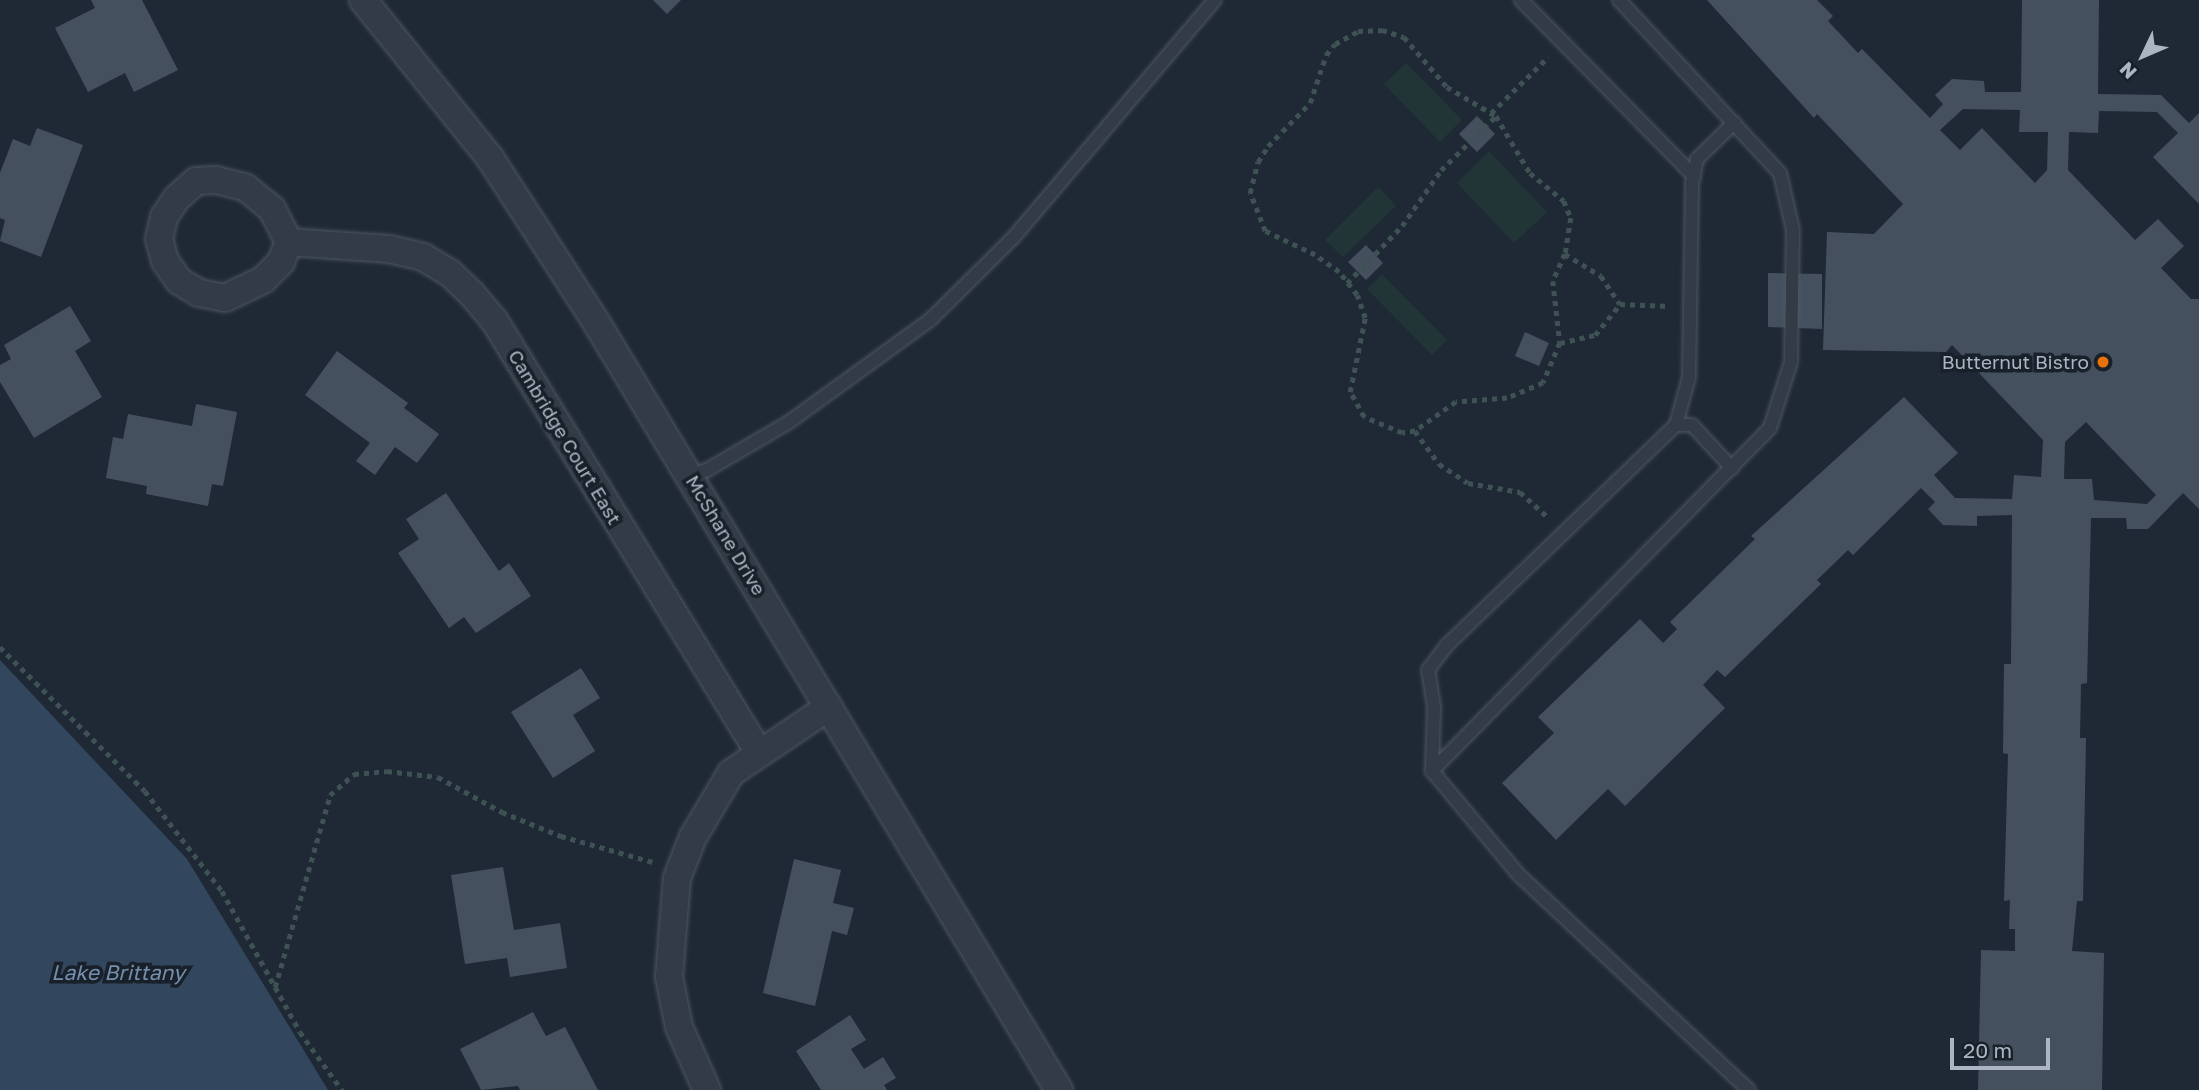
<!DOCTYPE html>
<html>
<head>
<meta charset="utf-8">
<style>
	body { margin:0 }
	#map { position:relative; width:2199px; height:1090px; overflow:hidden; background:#1f2935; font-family:"Golos Text",sans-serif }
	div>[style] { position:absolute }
	.green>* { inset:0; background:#213536 }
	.water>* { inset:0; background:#32465d }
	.building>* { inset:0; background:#45505f }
	.path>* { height:4.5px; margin-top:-2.25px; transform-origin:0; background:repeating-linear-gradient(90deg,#3e5254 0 5px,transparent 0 10px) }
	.roads { filter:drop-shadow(0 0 2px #4d5661) drop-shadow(0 0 2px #4d5661) }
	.service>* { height:12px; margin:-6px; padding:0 6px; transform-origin:6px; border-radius:6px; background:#323b46 }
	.minor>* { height:26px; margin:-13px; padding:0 13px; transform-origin:13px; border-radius:13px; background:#323b46 }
	.dots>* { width:19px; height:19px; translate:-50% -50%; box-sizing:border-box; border:4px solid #18202a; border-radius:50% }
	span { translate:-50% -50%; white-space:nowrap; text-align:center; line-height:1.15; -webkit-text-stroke:7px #18202a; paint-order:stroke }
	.poi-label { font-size:19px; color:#acb6c3 }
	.right { translate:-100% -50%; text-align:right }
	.street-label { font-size:19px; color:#acb6c3 }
	.water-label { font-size:21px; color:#748eac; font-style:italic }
	.north { position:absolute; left:2108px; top:21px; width:70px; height:70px; -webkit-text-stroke:5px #18202a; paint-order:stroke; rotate:226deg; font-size:19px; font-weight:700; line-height:28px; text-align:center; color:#acb6c3 }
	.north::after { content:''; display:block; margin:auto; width:24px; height:32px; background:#acb6c3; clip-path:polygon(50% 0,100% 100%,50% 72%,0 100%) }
	.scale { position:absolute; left:1950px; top:1038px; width:100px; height:32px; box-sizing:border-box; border:4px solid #acb6c3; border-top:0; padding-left:9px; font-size:21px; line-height:24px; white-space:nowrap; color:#acb6c3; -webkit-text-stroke:5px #18202a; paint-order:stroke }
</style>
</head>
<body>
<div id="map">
	<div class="green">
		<div style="clip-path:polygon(1406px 63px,1462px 120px,1440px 142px,1384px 84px)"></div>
		<div style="clip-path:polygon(1489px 151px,1547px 212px,1514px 243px,1457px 183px)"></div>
		<div style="clip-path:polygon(1378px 187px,1396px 206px,1343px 257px,1325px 240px)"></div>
		<div style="clip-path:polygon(1382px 274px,1447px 340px,1432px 355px,1367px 289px)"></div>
	</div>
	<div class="water">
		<div style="clip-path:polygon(0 660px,187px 859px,328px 1090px,0 1090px)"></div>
	</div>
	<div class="building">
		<div style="clip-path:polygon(91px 0,142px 0,178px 70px,134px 92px,125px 73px,88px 92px,55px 28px,95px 8px)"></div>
		<div style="clip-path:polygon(653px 0,681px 0,667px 14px)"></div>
		<div style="clip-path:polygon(evenodd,1707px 0,1817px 0,1833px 16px,1828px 21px,1858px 53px,1862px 49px,1930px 118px,1943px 104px,1935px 95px,1952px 79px,1984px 81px,1985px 92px,2021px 92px,2022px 0,2099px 0,2098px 94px,2161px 95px,2189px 123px,2199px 113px,2199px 204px,2153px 157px,2178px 133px,2157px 112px,2099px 111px,2098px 133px,2069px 132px,2068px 170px,2135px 240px,2158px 219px,2184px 246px,2161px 268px,2191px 299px,2199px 299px,2199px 509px,2183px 493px,2148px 529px,2127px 529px,2126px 518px,2091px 518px,2087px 683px,2081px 684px,2080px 738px,2086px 738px,2083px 901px,2077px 901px,2072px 951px,2104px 953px,2102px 1090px,1978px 1090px,1981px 950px,2015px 951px,2015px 929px,2009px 929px,2010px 900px,2004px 901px,2008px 754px,2003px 753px,2004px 664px,2011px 664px,2012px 515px,1977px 516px,1977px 526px,1943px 525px,1928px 509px,1935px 502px,1921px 488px,1853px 555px,1848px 550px,1817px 580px,1821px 584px,1725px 677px,1717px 670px,1703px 685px,1725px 708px,1625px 806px,1608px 789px,1556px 840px,1502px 783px,1554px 733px,1538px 717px,1640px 619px,1663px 643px,1677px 629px,1670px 622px,1755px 539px,1751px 536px,1904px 397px,1958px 453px,1934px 475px,1955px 498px,2012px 499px,2014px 475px,2041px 477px,2043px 440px,1952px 345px,1946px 352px,1823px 350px,1827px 232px,1874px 234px,1903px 204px,1817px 114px,1814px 118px,1707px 0,1963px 109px,2020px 110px,2019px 132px,2048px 132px,2047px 170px,2035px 183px,1982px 128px,1960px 150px,1940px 130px,1963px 109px,1707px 0,2086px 422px,2156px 495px,2147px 504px,2094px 500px,2092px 479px,2064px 479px,2065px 442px,2086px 422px)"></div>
		<div style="clip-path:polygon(1477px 116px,1495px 134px,1477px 152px,1459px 134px)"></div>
		<div style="clip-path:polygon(37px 128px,83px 145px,41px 257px,0 241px,5px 220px,0 218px,0 173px,13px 139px,30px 146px)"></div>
		<div style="clip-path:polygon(1366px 245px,1383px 263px,1366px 280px,1348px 262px)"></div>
		<div style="clip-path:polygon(1768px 273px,1822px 274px,1822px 329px,1768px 327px)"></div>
		<div style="clip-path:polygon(70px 306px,91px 341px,75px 351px,102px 397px,34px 438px,0 382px,0 365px,11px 359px,4px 345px)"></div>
		<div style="clip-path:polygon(1525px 332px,1549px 343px,1539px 366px,1515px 356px)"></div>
		<div style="clip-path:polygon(337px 351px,408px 403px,404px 408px,439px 434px,417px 463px,395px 447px,375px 475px,356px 461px,370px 443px,305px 395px)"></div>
		<div style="clip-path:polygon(196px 404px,237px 412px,223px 486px,212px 484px,208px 506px,146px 494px,147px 486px,106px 478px,113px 437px,123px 439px,128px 414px,192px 426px)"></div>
		<div style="clip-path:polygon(446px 493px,499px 571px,509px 563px,531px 596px,476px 633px,464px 617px,449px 628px,398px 553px,419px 539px,406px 519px)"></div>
		<div style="clip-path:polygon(581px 668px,600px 698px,573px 715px,595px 751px,553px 778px,511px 712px)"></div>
		<div style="clip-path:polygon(794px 859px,841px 870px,833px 903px,854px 908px,847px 935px,832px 931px,815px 1006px,763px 993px)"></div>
		<div style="clip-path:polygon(503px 867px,514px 930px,560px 923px,567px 968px,510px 977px,507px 958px,465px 964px,451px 875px)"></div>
		<div style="clip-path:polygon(533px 1012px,546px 1036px,565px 1027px,598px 1090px,520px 1090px,518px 1086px,481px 1090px,460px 1049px)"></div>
		<div style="clip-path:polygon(850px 1015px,866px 1040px,851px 1049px,864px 1069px,883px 1057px,896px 1078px,884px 1085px,887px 1090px,821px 1090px,796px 1051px)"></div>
	</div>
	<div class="path">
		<div style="left:1382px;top:30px;width:23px;rotate:18deg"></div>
		<div style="left:1404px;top:37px;width:66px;rotate:49.3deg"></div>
		<div style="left:1447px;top:87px;width:57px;rotate:30.6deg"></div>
		<div style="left:1496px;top:116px;width:66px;rotate:59.2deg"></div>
		<div style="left:1530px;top:173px;width:44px;rotate:39.5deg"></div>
		<div style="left:1564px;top:201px;width:18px;rotate:68deg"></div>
		<div style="left:1571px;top:218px;width:36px;rotate:99deg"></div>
		<div style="left:1565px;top:254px;width:30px;rotate:114deg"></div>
		<div style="left:1553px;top:281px;width:62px;rotate:83.6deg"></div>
		<div style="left:1560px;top:343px;width:43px;rotate:113deg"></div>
		<div style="left:1543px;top:383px;width:39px;rotate:157deg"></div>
		<div style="left:1507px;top:398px;width:51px;rotate:175.5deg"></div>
		<div style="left:1456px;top:402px;width:50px;rotate:144.7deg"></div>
		<div style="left:1415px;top:431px;width:13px;rotate:171deg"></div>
		<div style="left:1402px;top:433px;width:41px;rotate:-157.2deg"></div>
		<div style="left:1364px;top:417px;width:29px;rotate:-119deg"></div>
		<div style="left:1350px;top:392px;width:76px;rotate:-78.5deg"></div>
		<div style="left:1365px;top:318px;width:24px;rotate:-109deg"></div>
		<div style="left:1357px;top:295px;width:29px;rotate:-128deg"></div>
		<div style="left:1339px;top:272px;width:29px;rotate:-145deg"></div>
		<div style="left:1315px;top:255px;width:55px;rotate:-154.4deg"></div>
		<div style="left:1265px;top:231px;width:41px;rotate:-111.5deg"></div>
		<div style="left:1250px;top:193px;width:32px;rotate:-76deg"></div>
		<div style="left:1258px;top:162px;width:19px;rotate:-58deg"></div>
		<div style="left:1268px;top:146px;width:60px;rotate:-45.7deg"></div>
		<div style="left:1310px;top:103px;width:51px;rotate:-71.6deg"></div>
		<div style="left:1326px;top:55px;width:14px;rotate:-51deg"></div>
		<div style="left:1335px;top:44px;width:26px;rotate:-29deg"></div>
		<div style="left:1358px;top:31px;width:24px;rotate:-2deg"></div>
		<div style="left:1491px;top:113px;width:80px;rotate:-44.5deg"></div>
		<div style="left:1565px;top:254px;width:42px;rotate:31.4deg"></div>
		<div style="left:1601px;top:276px;width:34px;rotate:56deg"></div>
		<div style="left:1620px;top:304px;width:49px;rotate:2.3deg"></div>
		<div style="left:1347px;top:283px;width:79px;rotate:-46deg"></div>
		<div style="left:1402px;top:226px;width:68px;rotate:-55.1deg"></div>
		<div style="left:1441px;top:170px;width:77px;rotate:-44.5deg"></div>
		<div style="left:1560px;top:343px;width:36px;rotate:-13deg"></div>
		<div style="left:1595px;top:335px;width:40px;rotate:-51deg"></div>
		<div style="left:1415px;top:431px;width:41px;rotate:54deg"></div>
		<div style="left:1439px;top:464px;width:20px;rotate:33deg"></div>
		<div style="left:1456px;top:475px;width:14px;rotate:34deg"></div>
		<div style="left:1468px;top:483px;width:53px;rotate:9.8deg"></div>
		<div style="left:1520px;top:492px;width:39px;rotate:42deg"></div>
		<div style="left:0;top:647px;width:204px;rotate:44.8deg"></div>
		<div style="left:145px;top:791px;width:126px;rotate:52.4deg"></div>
		<div style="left:222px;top:891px;width:161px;rotate:61deg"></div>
		<div style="left:300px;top:1032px;width:72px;rotate:54.1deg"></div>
		<div style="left:275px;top:987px;width:200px;rotate:-74deg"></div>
		<div style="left:330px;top:795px;width:32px;rotate:-41deg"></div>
		<div style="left:354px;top:774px;width:33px;rotate:-5deg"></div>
		<div style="left:387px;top:771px;width:51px;rotate:6.7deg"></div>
		<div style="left:438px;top:777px;width:73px;rotate:28.7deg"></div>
		<div style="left:502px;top:812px;width:64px;rotate:22.1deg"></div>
		<div style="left:561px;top:836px;width:96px;rotate:15.8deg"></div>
	</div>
	<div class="roads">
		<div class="service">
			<div style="left:1521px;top:0;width:247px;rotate:45.5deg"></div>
			<div style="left:1619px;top:0;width:236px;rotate:47.1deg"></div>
			<div style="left:1780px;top:173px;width:58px;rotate:77.2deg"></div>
			<div style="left:1793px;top:230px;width:132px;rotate:90.9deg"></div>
			<div style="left:1791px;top:362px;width:69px;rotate:107.7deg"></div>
			<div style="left:1770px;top:428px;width:482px;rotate:134.6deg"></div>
			<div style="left:1432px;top:771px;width:136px;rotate:50.1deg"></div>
			<div style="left:1519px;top:875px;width:315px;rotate:43.1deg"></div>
			<div style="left:1676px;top:425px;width:50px;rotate:-74.8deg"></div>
			<div style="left:1689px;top:377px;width:194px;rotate:-89.1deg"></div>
			<div style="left:1692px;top:183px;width:25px;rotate:-78deg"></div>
			<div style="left:1697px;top:159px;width:52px;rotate:-44.2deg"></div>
			<div style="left:690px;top:475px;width:18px;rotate:-16deg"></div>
			<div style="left:707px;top:470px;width:95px;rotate:-30.3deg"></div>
			<div style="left:789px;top:422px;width:174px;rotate:-35.9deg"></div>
			<div style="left:930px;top:320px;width:117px;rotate:-44.7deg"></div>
			<div style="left:1013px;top:238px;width:312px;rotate:-49.7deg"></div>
			<div style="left:1432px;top:771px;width:64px;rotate:-88.2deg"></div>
			<div style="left:1434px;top:707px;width:37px;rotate:-99deg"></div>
			<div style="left:1428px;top:670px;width:30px;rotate:-53deg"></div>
			<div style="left:1446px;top:646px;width:319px;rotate:-43.9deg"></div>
			<div style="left:1676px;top:425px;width:16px"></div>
			<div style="left:1692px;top:425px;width:59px;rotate:47.1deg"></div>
		</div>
		<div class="minor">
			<div style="left:363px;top:0;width:203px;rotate:51.2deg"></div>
			<div style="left:490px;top:158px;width:195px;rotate:57.1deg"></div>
			<div style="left:596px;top:322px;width:897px;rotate:58.92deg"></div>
			<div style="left:216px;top:180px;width:30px;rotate:14deg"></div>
			<div style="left:245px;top:187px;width:35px;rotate:39deg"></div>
			<div style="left:272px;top:209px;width:37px;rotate:63deg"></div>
			<div style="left:289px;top:242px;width:22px;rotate:112deg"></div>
			<div style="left:281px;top:262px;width:25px;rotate:135deg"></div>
			<div style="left:263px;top:280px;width:42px;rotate:154.7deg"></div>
			<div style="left:225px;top:298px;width:26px;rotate:-169deg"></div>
			<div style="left:199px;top:293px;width:23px;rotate:-149deg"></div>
			<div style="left:179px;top:281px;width:24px;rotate:-125deg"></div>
			<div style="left:165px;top:261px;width:23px;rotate:-105deg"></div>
			<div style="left:159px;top:239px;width:23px;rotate:-77deg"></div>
			<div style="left:164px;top:217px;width:23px;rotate:-56deg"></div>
			<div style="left:177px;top:198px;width:25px;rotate:-42deg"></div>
			<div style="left:196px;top:181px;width:20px;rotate:-3deg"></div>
			<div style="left:289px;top:242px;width:100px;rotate:4deg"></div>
			<div style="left:389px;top:249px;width:35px;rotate:13deg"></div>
			<div style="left:423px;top:257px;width:31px;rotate:31deg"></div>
			<div style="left:450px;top:273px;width:30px;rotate:44deg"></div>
			<div style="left:472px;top:294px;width:34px;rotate:50deg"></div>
			<div style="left:494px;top:320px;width:505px;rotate:58.51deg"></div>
			<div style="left:707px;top:1090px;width:69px;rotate:-114deg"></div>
			<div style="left:679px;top:1027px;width:51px;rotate:-101.3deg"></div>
			<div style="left:669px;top:977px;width:99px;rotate:-85.4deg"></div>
			<div style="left:677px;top:878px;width:44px;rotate:-68.7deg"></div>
			<div style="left:693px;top:837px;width:74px;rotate:-59.3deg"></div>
			<div style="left:731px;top:773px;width:118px;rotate:-34deg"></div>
		</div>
	</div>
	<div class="dots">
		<div style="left:2103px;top:362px;background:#e8710a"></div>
	</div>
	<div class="poi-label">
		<span class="right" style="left:2089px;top:362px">Butternut Bistro</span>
	</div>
	<div class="street-label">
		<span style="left:565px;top:437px;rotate:59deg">Cambridge Court East</span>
		<span style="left:726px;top:535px;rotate:59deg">McShane Drive</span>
	</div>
	<div class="water-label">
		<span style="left:118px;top:972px">Lake Brittany</span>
	</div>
	<div class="north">N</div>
	<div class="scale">20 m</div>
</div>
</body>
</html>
